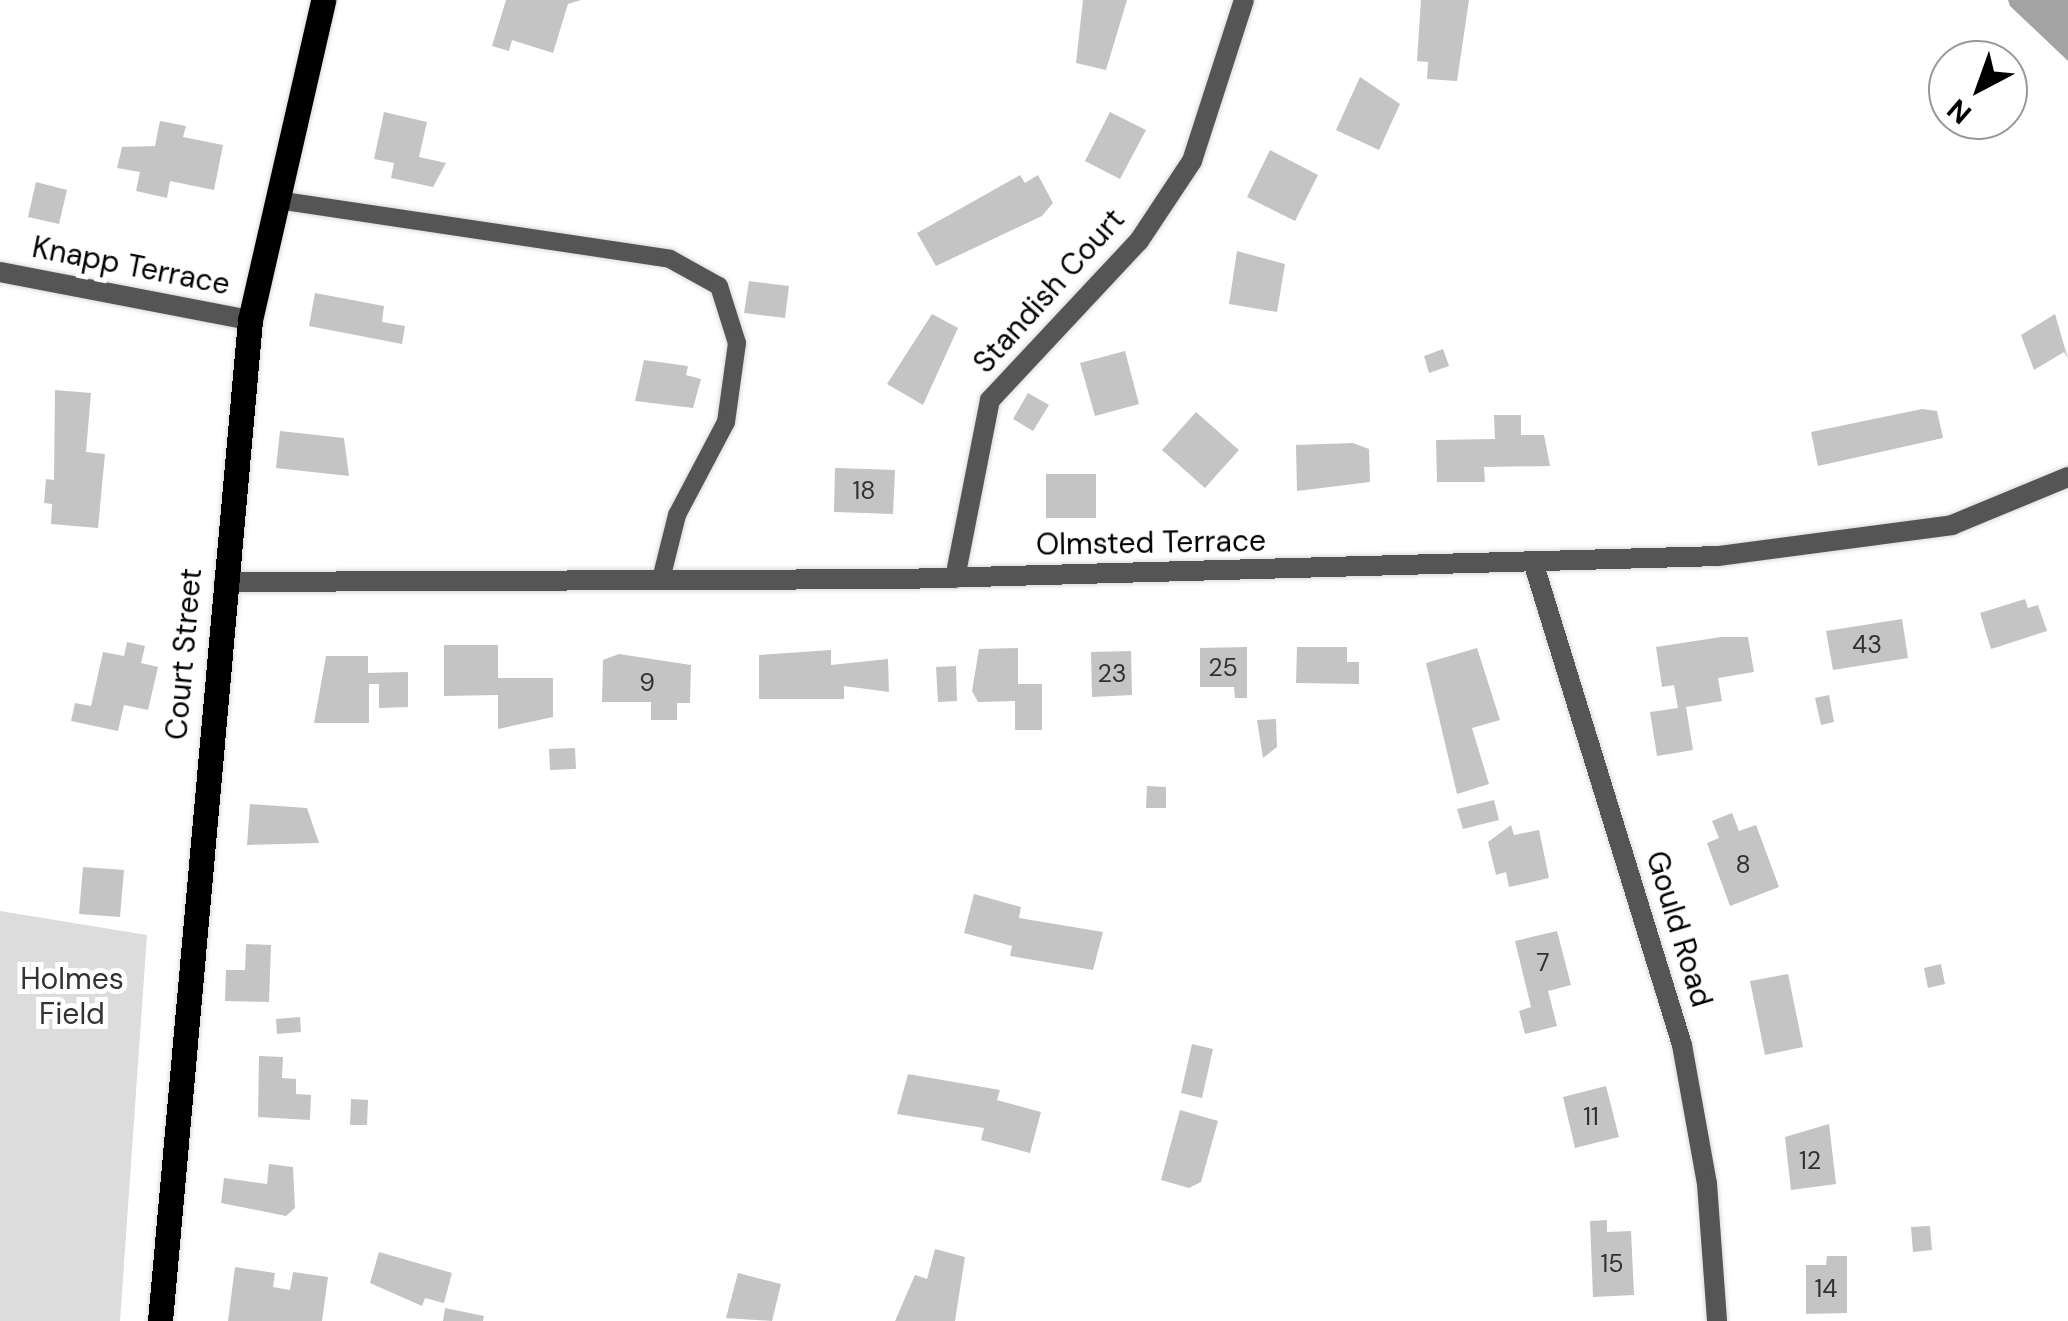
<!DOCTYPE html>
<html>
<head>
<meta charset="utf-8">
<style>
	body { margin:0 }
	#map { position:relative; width:2068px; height:1321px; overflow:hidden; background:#fff; font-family:"DM Sans",sans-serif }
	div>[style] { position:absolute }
	.green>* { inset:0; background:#dcdcdc }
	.water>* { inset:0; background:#a3a3a3 }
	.building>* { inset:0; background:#c4c4c4 }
	.roads { filter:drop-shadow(0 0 2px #dbdbdb) drop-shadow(0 0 2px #dbdbdb) }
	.service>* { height:18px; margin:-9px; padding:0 9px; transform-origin:9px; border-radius:9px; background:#555 }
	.minor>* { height:20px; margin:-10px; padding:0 10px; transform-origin:10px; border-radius:10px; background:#555 }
	.primary>* { height:25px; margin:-12.5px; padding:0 12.5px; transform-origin:12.5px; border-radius:12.5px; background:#000 }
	span { translate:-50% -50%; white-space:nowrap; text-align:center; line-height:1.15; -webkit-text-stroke:10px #fff; paint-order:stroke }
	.number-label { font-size:25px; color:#313131 }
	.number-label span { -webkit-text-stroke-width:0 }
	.street-label { font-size:30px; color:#000 }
	.park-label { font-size:30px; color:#333 }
	.north { position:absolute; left:1928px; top:40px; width:100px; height:100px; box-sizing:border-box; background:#fff; border:2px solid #999; border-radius:50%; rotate:221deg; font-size:28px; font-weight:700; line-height:40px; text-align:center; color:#000 }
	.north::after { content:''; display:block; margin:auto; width:35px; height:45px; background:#000; clip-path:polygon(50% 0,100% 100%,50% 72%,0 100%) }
</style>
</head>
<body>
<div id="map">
	<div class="green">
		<div style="clip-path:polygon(0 911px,147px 935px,120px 1321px,0 1321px)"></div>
	</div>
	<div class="water">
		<div style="clip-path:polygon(2008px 0,2068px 0,2068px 61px,2010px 6px)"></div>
	</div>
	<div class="building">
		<div style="clip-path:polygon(506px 0,581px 0,568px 4px,553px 53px,512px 40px,509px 51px,492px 46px)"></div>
		<div style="clip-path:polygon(1083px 0,1127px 0,1106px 70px,1076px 63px)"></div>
		<div style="clip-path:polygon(1421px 0,1469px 0,1457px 81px,1427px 79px,1428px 62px,1417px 61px)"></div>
		<div style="clip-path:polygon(1360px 77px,1400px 104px,1379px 150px,1336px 130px)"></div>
		<div style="clip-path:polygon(384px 112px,427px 122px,419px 157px,446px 163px,433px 187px,391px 178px,394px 163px,374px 159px)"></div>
		<div style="clip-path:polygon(1110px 112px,1146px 130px,1120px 179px,1085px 161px)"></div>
		<div style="clip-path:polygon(160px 121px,186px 126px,183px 137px,223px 145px,214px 190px,170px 181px,167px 198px,136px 191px,140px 172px,117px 168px,122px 147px,155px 146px)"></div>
		<div style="clip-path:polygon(1270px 150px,1318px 175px,1295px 221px,1247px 197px)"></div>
		<div style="clip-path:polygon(1020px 175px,1025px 183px,1038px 175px,1053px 203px,1042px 216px,936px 266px,917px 233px)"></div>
		<div style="clip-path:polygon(36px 182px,67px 190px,59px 224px,28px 217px)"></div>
		<div style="clip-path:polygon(1237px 251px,1285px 264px,1277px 312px,1229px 304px)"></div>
		<div style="clip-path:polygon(749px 281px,789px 286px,785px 318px,744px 313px)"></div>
		<div style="clip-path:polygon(315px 293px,384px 306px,382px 322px,405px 326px,402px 344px,309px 326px)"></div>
		<div style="clip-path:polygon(932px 314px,958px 328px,923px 405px,887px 384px)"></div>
		<div style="clip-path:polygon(2055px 314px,2068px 359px,2064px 352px,2034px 370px,2021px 335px)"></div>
		<div style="clip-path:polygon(1443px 349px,1449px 366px,1429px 373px,1424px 356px)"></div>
		<div style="clip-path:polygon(1125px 351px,1139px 404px,1095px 416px,1080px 363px)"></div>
		<div style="clip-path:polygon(644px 360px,688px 366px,686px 375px,701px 379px,693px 408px,635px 401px)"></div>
		<div style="clip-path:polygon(55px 390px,91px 393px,86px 452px,105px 454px,98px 528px,51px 524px,52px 504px,44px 503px,46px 479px,54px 480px)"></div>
		<div style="clip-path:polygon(1028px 393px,1049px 405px,1033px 431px,1013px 419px)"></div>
		<div style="clip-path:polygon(1922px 409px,1937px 411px,1943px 438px,1818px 466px,1811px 432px)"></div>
		<div style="clip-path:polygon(1196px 412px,1239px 450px,1205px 488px,1162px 450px)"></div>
		<div style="clip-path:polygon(1494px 415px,1521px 415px,1521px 435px,1544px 435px,1550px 466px,1484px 467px,1485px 482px,1437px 482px,1436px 440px,1495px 439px)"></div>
		<div style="clip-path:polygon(280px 431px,344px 438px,349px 476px,276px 468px)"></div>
		<div style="clip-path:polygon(1353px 443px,1369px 449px,1370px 482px,1297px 491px,1296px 445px)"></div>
		<div style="clip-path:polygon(835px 468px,895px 470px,893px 514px,834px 512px)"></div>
		<div style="clip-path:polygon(1046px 474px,1096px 474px,1096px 518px,1046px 518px)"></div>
		<div style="clip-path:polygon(2025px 599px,2028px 608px,2038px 605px,2047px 631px,1991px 649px,1980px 613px)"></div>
		<div style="clip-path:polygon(1902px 619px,1908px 658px,1833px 670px,1826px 631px)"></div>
		<div style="clip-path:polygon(1721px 637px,1748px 637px,1754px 672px,1718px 678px,1722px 701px,1686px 707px,1693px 750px,1657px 756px,1650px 712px,1678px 708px,1674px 685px,1662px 687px,1656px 647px)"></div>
		<div style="clip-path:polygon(127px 642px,145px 646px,141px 663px,158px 667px,148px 710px,124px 705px,118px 731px,71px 721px,75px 703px,91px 706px,103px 652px,124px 656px)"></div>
		<div style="clip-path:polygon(444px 645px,498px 645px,498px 678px,553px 678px,553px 717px,498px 729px,498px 695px,444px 696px)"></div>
		<div style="clip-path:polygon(1247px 647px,1247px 698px,1235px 698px,1234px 687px,1200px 687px,1200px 648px)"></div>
		<div style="clip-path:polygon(1297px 647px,1347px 647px,1347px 662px,1359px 662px,1359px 684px,1296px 683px)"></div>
		<div style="clip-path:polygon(1018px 648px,1018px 684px,1042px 684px,1042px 730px,1015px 730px,1015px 701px,978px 702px,972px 691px,979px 649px)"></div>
		<div style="clip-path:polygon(1477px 648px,1500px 720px,1472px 728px,1489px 784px,1457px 794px,1426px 663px)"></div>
		<div style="clip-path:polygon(831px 650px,831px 665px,888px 659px,889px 692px,844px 686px,844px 699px,759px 699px,759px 655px)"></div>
		<div style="clip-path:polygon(1131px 651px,1132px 695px,1092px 697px,1091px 652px)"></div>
		<div style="clip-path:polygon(619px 654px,691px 665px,690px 703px,677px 703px,677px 720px,651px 720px,651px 702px,602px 702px,603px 660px)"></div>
		<div style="clip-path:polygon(326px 656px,368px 656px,368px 673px,408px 672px,408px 707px,379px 708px,379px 684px,369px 684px,369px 723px,314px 723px)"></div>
		<div style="clip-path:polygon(956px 666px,957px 701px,938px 702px,936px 667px)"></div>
		<div style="clip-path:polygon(1829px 695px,1834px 722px,1821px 725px,1815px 698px)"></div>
		<div style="clip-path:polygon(1276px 719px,1277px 747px,1263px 758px,1257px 720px)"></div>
		<div style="clip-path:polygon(575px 748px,576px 769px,550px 770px,549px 749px)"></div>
		<div style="clip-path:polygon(1147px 786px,1166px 787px,1166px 808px,1146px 808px)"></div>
		<div style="clip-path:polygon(1494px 800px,1499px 820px,1463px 829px,1457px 809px)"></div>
		<div style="clip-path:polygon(250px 804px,307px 808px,319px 843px,247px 845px)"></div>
		<div style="clip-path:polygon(1732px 813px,1739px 831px,1756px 825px,1779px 887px,1730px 906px,1707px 843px,1719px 838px,1712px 821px)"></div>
		<div style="clip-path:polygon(1511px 825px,1514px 835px,1539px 830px,1549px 878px,1509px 887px,1506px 872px,1496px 875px,1488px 842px)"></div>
		<div style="clip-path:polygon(83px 867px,124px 870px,120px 917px,79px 914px)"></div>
		<div style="clip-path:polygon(974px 894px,1021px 907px,1019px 918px,1103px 932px,1093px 970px,1010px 956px,1012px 946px,964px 933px)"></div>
		<div style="clip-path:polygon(1557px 931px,1571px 985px,1548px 991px,1557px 1026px,1525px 1034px,1519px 1011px,1531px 1007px,1515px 941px)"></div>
		<div style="clip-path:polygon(246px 944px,271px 945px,269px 1002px,225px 1001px,226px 970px,245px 970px)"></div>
		<div style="clip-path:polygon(1941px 964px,1945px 984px,1928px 988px,1924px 968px)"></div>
		<div style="clip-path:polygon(1788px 974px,1803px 1047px,1765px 1055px,1750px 981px)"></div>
		<div style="clip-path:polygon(300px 1017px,301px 1032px,277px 1034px,276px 1019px)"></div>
		<div style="clip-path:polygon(1192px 1044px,1213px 1049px,1202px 1098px,1181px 1093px)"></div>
		<div style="clip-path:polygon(259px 1056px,283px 1057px,282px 1078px,296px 1079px,296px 1094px,311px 1095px,310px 1120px,258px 1117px)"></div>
		<div style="clip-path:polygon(908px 1074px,1000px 1090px,997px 1100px,1041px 1112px,1030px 1153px,981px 1140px,984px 1128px,897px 1114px)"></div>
		<div style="clip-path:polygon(1606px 1086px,1619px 1137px,1575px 1148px,1563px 1097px)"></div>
		<div style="clip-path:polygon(351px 1099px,368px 1100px,367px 1125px,350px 1125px)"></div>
		<div style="clip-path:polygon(1180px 1110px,1218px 1121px,1201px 1182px,1189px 1188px,1161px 1180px)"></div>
		<div style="clip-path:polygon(1829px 1124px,1836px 1184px,1791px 1190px,1785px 1137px)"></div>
		<div style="clip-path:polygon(269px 1164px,293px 1167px,295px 1208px,286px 1216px,221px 1203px,224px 1178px,267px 1184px)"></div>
		<div style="clip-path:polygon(1607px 1220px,1607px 1232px,1631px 1231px,1634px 1295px,1593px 1297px,1590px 1221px)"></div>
		<div style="clip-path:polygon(1930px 1226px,1932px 1250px,1913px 1252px,1911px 1227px)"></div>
		<div style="clip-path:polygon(935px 1249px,965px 1257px,955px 1321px,895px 1321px,915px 1275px,927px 1279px)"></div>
		<div style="clip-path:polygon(379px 1252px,452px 1273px,444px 1303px,425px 1298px,422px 1306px,370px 1283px)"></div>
		<div style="clip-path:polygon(1827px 1256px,1847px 1256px,1847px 1313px,1806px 1314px,1806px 1265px,1826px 1265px)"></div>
		<div style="clip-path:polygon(235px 1267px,275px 1273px,273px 1287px,290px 1290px,293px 1272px,328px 1277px,322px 1321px,228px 1321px)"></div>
		<div style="clip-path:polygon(738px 1273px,781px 1284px,772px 1321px,726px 1318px)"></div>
		<div style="clip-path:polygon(445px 1308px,484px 1316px,483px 1321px,443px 1321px)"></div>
	</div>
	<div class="roads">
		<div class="service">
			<div style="left:277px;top:200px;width:397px;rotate:8.5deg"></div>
			<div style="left:670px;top:259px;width:56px;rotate:28.9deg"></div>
			<div style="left:719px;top:286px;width:60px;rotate:72.5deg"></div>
			<div style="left:737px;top:343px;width:80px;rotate:97.9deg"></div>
			<div style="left:726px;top:422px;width:105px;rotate:117.8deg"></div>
			<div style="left:677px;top:515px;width:66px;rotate:104deg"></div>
		</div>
		<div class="minor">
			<div style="left:0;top:272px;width:255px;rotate:10.9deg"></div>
			<div style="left:1534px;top:565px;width:502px;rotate:72.86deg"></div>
			<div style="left:1682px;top:1045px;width:141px;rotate:79.8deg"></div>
			<div style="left:1707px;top:1184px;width:137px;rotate:85.8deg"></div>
			<div style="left:955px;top:578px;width:181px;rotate:-78.9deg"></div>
			<div style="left:990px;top:400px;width:218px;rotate:-46.9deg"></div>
			<div style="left:1139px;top:241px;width:96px;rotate:-56.5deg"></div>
			<div style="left:1192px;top:161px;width:169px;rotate:-72.1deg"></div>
			<div style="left:224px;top:582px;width:678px;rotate:-0.25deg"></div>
			<div style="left:902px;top:579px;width:816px;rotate:-1.61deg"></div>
			<div style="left:1718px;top:556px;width:236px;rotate:-7.5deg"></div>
			<div style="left:1952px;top:525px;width:126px;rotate:-22.5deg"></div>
		</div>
		<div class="primary">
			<div style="left:160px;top:1321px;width:1005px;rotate:-84.86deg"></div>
			<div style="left:250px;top:320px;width:328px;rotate:-77.1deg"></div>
		</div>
	</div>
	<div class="number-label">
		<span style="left:864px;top:491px">18</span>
		<span style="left:1867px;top:645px">43</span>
		<span style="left:1223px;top:668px">25</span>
		<span style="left:1112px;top:674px">23</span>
		<span style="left:647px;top:683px">9</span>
		<span style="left:1743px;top:865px">8</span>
		<span style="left:1543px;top:963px">7</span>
		<span style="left:1591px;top:1117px">11</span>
		<span style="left:1810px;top:1161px">12</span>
		<span style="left:1612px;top:1264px">15</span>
		<span style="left:1826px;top:1289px">14</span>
	</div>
	<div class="street-label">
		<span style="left:131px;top:266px;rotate:11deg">Knapp Terrace</span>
		<span style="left:1049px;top:291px;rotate:-48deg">Standish Court</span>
		<span style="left:1151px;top:543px;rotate:-1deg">Olmsted Terrace</span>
		<span style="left:184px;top:654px;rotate:-85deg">Court Street</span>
		<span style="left:1679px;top:929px;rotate:73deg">Gould Road</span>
	</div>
	<div class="park-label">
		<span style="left:72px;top:996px">Holmes<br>Field</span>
	</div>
	<div class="north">N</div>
</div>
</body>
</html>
